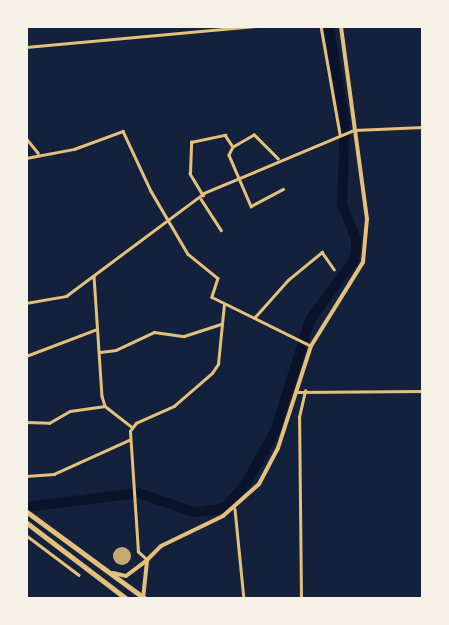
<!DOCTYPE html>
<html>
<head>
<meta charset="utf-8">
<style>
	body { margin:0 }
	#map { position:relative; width:449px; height:625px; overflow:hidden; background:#14213d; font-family:Quicksand,sans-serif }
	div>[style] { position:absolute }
	.river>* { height:10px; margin:-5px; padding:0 5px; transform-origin:5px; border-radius:5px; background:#0b132b }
	.building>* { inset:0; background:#c6a872 }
	.round { border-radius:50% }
	.minor>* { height:2.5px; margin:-1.25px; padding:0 1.25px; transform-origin:1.25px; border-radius:1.25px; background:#e5c07b }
	.tertiary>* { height:3px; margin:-1.5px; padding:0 1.5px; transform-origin:1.5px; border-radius:1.5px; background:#e5c07b }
	.primary>* { height:4px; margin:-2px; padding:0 2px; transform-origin:2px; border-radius:2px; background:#e5c07b }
	.trunk>* { height:4.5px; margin:-2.25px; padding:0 2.25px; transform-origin:2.25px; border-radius:2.25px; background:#e5c07b }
	span { translate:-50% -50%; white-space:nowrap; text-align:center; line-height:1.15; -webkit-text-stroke:4px #f6f1e7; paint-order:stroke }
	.frame { position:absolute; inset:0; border:28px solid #f6f1e7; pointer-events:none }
</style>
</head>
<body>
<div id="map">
	<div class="river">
		<div style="left:26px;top:507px;width:113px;rotate:-7.1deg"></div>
		<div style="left:138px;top:493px;width:59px;rotate:18.7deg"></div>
		<div style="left:194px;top:512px;width:22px;rotate:-5deg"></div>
		<div style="left:216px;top:510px;width:10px;rotate:-17deg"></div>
		<div style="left:226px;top:507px;width:33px;rotate:-50deg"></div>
		<div style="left:247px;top:482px;width:60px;rotate:-61.3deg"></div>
		<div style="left:276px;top:429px;width:114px;rotate:-72.7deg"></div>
		<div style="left:310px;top:320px;width:74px;rotate:-53.7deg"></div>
		<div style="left:354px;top:260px;width:10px;rotate:-79deg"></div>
		<div style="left:356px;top:250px;width:11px;rotate:-90deg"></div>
		<div style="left:356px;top:239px;width:37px;rotate:-112deg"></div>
		<div style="left:342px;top:205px;width:82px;rotate:-87.9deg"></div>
		<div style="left:345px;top:123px;width:98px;rotate:-99.4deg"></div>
	</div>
	<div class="building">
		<div class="round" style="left:113px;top:547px;width:18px;height:18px"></div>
	</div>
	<div class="minor">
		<div style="left:321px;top:26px;width:110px;rotate:80deg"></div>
		<div style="left:26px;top:47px;width:232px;rotate:-5.2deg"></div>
		<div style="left:26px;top:138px;width:19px;rotate:51deg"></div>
		<div style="left:26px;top:158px;width:49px;rotate:-10.6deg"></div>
		<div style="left:74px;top:149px;width:52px;rotate:-20.2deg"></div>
		<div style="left:123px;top:131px;width:66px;rotate:65deg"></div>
		<div style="left:151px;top:191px;width:73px;rotate:59.6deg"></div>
		<div style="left:188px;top:254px;width:38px;rotate:39deg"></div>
		<div style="left:218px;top:278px;width:20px;rotate:108deg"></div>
		<div style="left:212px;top:297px;width:110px;rotate:26.3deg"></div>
		<div style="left:278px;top:159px;width:34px;rotate:-135deg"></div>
		<div style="left:254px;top:135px;width:24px;rotate:150deg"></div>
		<div style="left:233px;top:147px;width:9px;rotate:117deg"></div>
		<div style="left:229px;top:155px;width:56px;rotate:66.7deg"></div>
		<div style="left:251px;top:206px;width:36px;rotate:-28deg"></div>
		<div style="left:203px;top:196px;width:26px;rotate:-121deg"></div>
		<div style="left:190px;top:174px;width:32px;rotate:-88deg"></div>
		<div style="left:191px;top:142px;width:35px;rotate:-12deg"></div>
		<div style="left:225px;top:135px;width:14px;rotate:56deg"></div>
		<div style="left:201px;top:199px;width:37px;rotate:57deg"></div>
		<div style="left:94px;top:276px;width:120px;rotate:86.2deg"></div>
		<div style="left:102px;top:396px;width:10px;rotate:73deg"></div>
		<div style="left:105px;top:406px;width:34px;rotate:38deg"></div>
		<div style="left:26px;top:303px;width:41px;rotate:-9.9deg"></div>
		<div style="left:66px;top:296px;width:172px;rotate:-36.7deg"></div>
		<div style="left:204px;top:193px;width:163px;rotate:-22.8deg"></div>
		<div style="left:254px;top:318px;width:51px;rotate:-48.2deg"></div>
		<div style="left:288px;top:280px;width:44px;rotate:-39.5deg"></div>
		<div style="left:322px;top:252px;width:21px;rotate:55deg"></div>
		<div style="left:100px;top:352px;width:16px;rotate:-7deg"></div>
		<div style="left:116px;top:350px;width:42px;rotate:-25.3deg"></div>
		<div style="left:154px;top:332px;width:30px;rotate:8deg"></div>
		<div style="left:184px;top:336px;width:40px;rotate:-18deg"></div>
		<div style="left:26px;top:356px;width:76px;rotate:-20.8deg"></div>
		<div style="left:297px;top:392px;width:126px;rotate:-0.5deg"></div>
		<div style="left:26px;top:422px;width:23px;rotate:2deg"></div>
		<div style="left:49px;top:423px;width:24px;rotate:-30deg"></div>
		<div style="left:70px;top:411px;width:35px;rotate:-8deg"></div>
		<div style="left:26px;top:476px;width:28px;rotate:-4deg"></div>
		<div style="left:54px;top:474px;width:82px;rotate:-24.4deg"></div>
		<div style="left:235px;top:509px;width:90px;rotate:84.3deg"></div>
		<div style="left:26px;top:535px;width:66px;rotate:37deg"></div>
		<div style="left:147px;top:560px;width:12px;rotate:-138deg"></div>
		<div style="left:138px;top:552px;width:121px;rotate:-93.8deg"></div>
		<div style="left:130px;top:431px;width:10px;rotate:-53deg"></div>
		<div style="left:136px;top:423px;width:42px;rotate:-24.1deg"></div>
		<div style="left:174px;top:406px;width:50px;rotate:-41deg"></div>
		<div style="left:212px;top:373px;width:11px;rotate:-56deg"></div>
		<div style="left:218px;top:364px;width:60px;rotate:-84.3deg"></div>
		<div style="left:301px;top:599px;width:182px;rotate:-90.6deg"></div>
		<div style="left:299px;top:417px;width:27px;rotate:-77deg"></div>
	</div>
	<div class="tertiary">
		<div style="left:354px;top:130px;width:69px;rotate:-2.5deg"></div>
	</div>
	<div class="primary">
		<div style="left:113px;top:573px;width:13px;rotate:13deg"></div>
		<div style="left:126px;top:576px;width:26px;rotate:-37deg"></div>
		<div style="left:143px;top:599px;width:39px;rotate:-84deg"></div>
		<div style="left:147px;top:560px;width:20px;rotate:-45deg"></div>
		<div style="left:161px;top:546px;width:69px;rotate:-25.8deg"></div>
		<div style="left:223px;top:516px;width:48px;rotate:-41.6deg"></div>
		<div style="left:259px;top:484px;width:41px;rotate:-62.2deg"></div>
		<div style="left:278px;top:448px;width:107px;rotate:-72.1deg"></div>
		<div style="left:311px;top:346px;width:99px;rotate:-58.2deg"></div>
		<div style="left:363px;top:262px;width:43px;rotate:-84.7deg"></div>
		<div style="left:367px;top:219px;width:195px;rotate:-97.7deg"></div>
	</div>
	<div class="trunk">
		<div style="left:26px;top:511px;width:149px;rotate:36.3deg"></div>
		<div style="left:26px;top:522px;width:127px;rotate:37.3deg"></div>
	</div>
	<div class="frame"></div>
</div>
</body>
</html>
